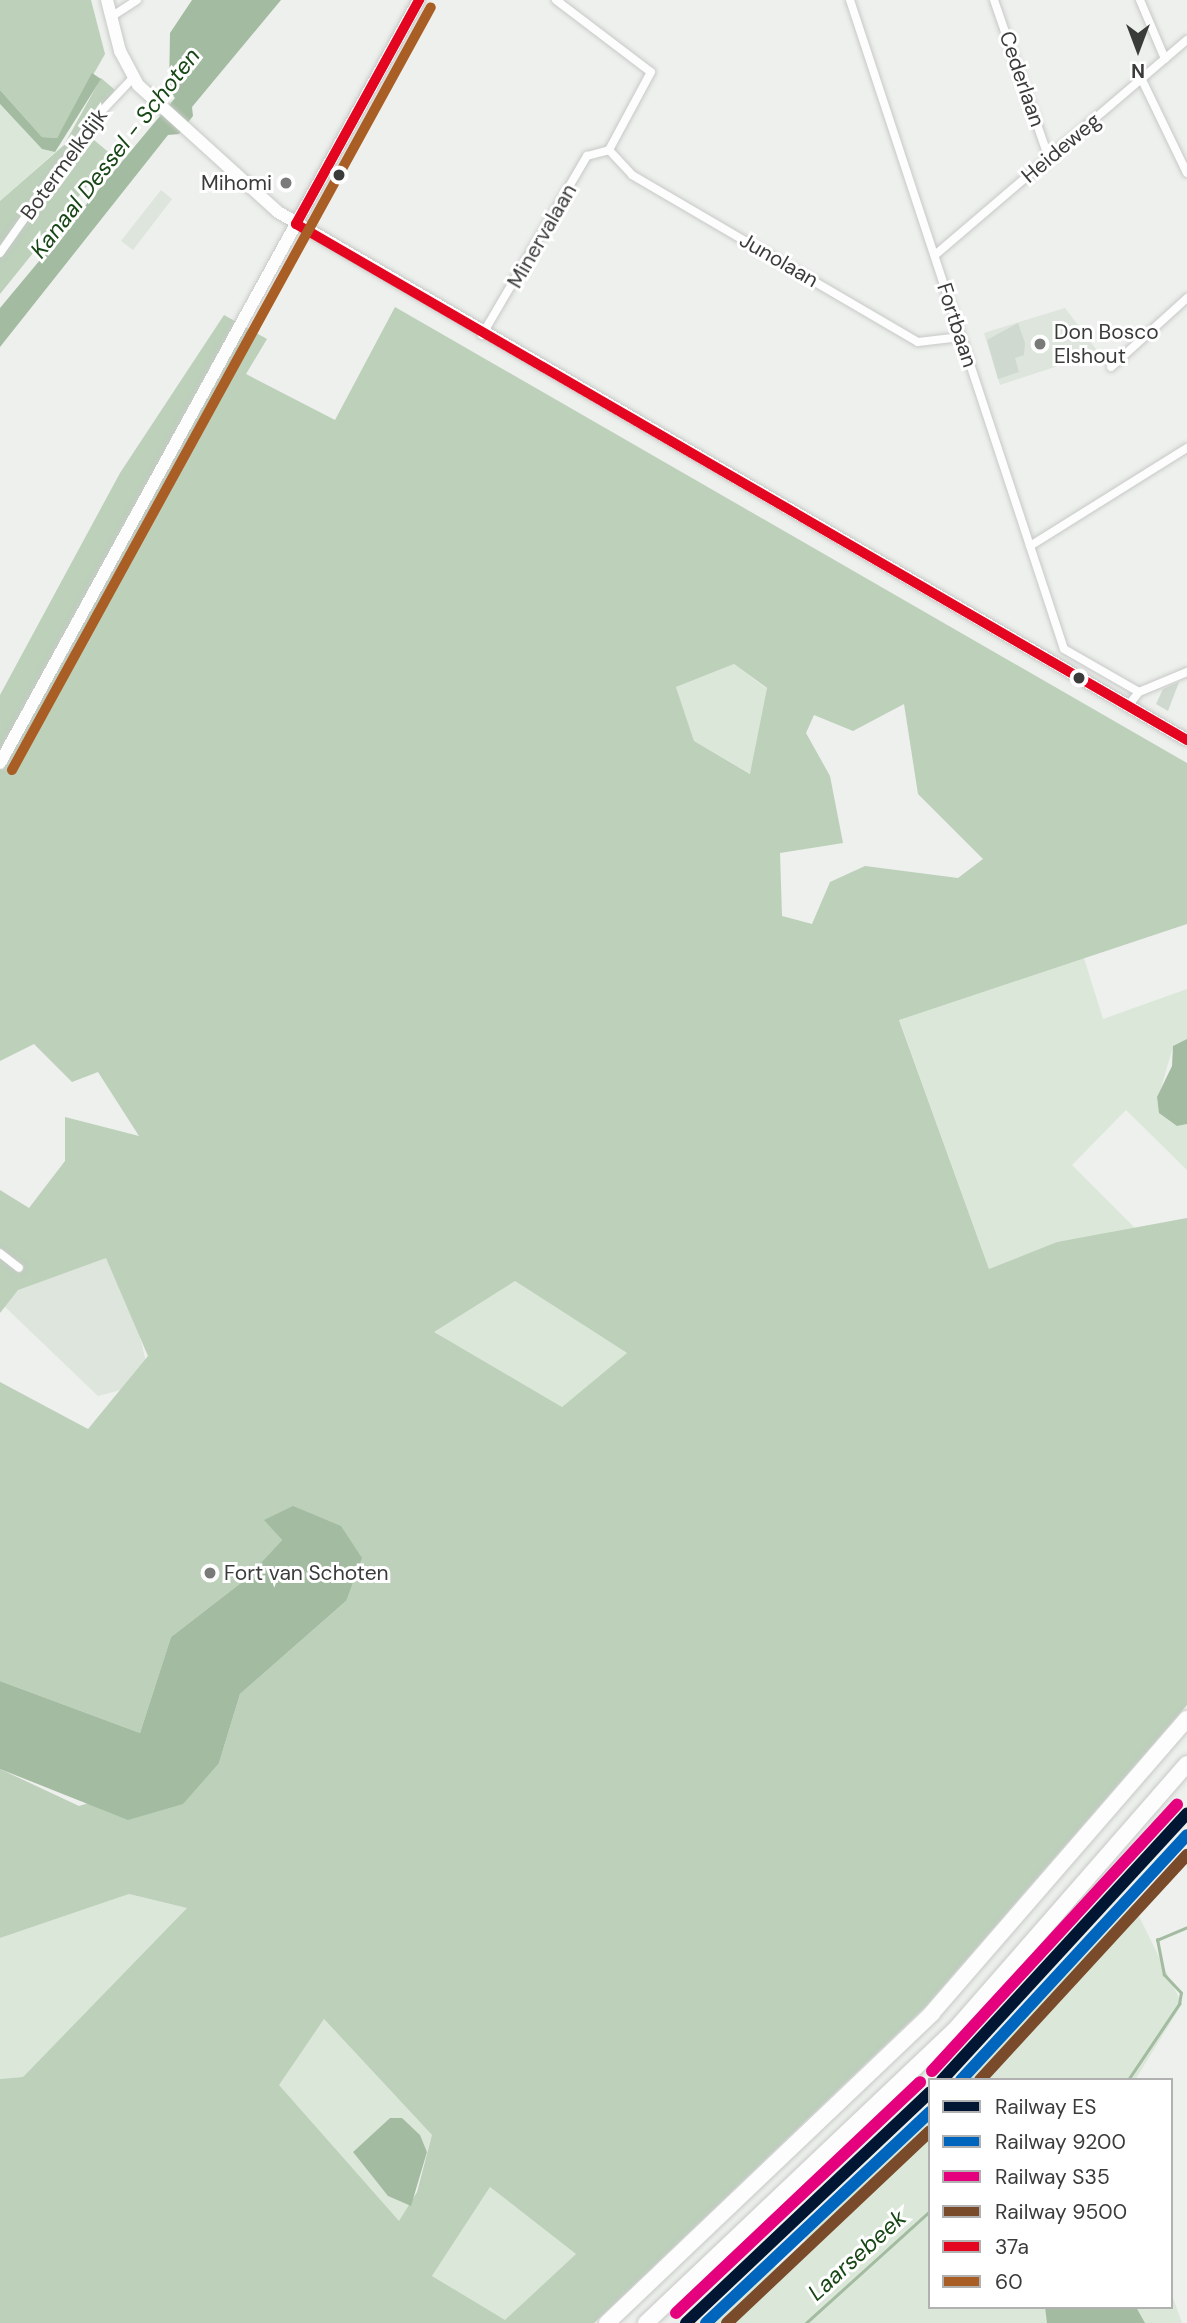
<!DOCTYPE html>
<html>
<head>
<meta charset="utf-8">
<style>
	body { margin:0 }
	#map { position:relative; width:1187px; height:2323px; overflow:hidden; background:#edf0ec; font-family:"DM Sans",sans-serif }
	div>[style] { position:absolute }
	.built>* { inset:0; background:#dde5dc }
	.green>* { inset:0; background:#dbe8d9 }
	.forest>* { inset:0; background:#bcd0ba }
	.water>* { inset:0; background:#a3bba0 }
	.stream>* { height:2.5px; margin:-1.25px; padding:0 1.25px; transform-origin:1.25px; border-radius:1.25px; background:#a3bba0 }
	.building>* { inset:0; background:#d0d9cf }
	.roads { filter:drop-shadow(0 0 2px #c7c9c7) drop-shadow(0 0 2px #c7c9c7) }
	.street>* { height:8px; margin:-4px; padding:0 4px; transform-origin:4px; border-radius:4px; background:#fcfdfc }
	.secondary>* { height:12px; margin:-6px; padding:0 6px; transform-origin:6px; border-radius:6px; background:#fcfdfc }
	.highway>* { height:16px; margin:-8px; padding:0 8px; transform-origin:8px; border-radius:8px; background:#fcfdfc }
	.bus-1>* { height:10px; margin:-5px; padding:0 5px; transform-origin:5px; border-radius:5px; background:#e40521 }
	.bus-2>* { height:10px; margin:-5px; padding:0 5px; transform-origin:5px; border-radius:5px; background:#a85e24 }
	.rail-1>* { height:12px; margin:-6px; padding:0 6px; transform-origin:6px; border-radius:6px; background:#011633 }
	.rail-2>* { height:12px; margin:-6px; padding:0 6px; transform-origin:6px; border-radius:6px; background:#0065bd }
	.rail-3>* { height:12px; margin:-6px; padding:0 6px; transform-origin:6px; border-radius:6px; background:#e5007d }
	.rail-4>* { height:12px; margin:-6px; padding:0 6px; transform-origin:6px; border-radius:6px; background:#7a4b2a }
	.dots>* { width:19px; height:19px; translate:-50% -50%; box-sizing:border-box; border:4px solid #fff; border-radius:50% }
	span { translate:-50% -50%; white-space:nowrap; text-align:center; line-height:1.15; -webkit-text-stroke:6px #fff; paint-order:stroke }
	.street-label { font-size:21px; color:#3a3c3a }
	.poi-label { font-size:21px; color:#3a3c3a }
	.right { translate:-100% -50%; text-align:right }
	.left { translate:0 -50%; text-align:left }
	.water-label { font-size:23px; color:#184716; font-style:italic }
	.legend { position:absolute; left:928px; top:2078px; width:245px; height:231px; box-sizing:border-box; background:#fff; border:2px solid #b0b1b0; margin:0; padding:9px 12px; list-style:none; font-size:21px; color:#3a3c3a }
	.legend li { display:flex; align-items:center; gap:14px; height:35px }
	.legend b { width:35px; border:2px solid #b0b1b0 }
	.north { position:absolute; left:1103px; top:14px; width:70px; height:70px; -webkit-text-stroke:5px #fff; paint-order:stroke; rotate:180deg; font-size:19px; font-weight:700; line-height:28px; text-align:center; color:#3a3c3a }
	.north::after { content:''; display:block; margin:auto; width:24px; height:32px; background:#3a3c3a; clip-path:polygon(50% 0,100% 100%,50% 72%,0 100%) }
</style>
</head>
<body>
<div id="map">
	<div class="built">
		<div style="clip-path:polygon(161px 190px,172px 199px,133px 250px,121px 241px)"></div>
		<div style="clip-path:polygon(1065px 308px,1105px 361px,1099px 366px,1091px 355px,1000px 385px,984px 333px)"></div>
		<div style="clip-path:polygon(111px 1254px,130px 1297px,151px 1382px,98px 1396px,0 1302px,13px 1286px)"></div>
	</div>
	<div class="green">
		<div style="clip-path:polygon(0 104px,42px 149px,55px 152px,0 201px)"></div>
		<div style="clip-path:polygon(734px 664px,767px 689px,751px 774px,694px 741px,676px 687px)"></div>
		<div style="clip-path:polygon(1084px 958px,1103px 1019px,1187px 989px,1187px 1039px,1172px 1050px,1157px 1102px,1177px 1126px,1187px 1124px,1187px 1170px,1126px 1110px,1072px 1165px,1136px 1229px,1057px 1242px,989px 1269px,899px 1019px)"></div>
		<div style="clip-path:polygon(515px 1281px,627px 1353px,562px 1407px,433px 1332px)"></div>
		<div style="clip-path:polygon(129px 1894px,187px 1908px,23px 2077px,0 2079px,0 1938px)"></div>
		<div style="clip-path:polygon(1133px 1904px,1182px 2004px,1135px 2080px,967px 2080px)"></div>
		<div style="clip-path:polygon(324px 2019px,432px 2135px,427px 2152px,420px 2135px,401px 2118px,390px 2118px,353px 2152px,388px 2196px,411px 2206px,399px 2222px,278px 2085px)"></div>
		<div style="clip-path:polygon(930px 2117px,930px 2307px,1171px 2307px,1171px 2292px,1182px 2323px,708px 2323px,773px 2263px,782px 2273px,802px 2255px,806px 2237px)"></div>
		<div style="clip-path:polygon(490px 2187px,576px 2254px,505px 2321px,432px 2276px)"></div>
	</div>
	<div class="forest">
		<div style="clip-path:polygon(0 0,91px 0,105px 54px,57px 138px,42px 137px,0 90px)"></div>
		<div style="clip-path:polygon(101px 78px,115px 90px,82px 130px,112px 155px,0 294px,0 201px,64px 145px)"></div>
		<div style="clip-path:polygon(evenodd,395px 307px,1187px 763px,1187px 924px,899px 1020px,989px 1269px,1057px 1242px,1187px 1218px,1187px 1705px,925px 2007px,594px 2323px,0 2323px,0 2079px,23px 2077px,187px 1908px,129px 1894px,0 1938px,0 1769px,79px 1806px,219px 1763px,240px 1694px,346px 1601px,265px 1520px,282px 1540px,246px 1579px,171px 1637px,140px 1733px,0 1681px,0 1382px,88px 1429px,148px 1356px,106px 1258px,18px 1290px,0 1313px,0 1190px,29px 1208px,65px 1161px,65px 1117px,139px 1136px,98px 1072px,72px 1082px,34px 1044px,0 1061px,0 695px,120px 473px,224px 315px,267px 339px,246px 374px,335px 420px,395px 307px,734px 664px,767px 688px,750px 774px,694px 741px,676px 687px,734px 664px,395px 307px,904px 704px,918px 794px,983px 859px,958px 878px,865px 866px,830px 882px,812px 924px,782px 916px,780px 853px,843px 843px,830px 776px,806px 733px,814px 715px,853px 731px,904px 704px,395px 307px,515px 1281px,627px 1353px,562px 1407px,434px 1332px,515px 1281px,395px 307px,324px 2019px,432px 2135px,417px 2192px,399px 2221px,279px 2085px,324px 2019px,395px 307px,490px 2187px,576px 2254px,505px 2320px,432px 2276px,490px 2187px)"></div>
	</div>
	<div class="water">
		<div style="clip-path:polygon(192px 0,281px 0,192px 107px,193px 116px,179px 134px,168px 135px,0 347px,0 308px,175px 98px,169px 90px,170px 33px)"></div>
		<div style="clip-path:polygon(92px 73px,101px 79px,55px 152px,42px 149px,0 104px,0 90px,42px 137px,57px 138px)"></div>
		<div style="clip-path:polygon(1187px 1039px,1187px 1124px,1177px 1126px,1159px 1113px,1157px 1097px,1172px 1066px,1173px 1046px)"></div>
		<div style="clip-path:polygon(293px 1506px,341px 1526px,362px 1558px,346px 1601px,240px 1694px,219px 1763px,183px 1804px,128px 1820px,0 1769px,0 1681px,140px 1733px,171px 1637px,246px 1579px,282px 1540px,264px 1520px)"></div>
		<div style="clip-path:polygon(390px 2118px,402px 2118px,420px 2135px,427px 2152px,411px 2206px,388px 2196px,353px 2152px)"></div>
		<div style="clip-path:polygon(1045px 2307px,1136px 2307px,1145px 2323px,1047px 2323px)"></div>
	</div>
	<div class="stream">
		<div style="left:1128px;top:2080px;width:92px;rotate:-56.1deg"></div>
		<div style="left:1179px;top:2004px;width:11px;rotate:-80deg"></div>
		<div style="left:1181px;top:1993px;width:25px;rotate:-133deg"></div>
		<div style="left:1164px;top:1975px;width:36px;rotate:-101deg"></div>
		<div style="left:1157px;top:1940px;width:33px;rotate:-23deg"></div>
		<div style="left:806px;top:2323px;width:167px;rotate:-42.1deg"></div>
	</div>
	<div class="building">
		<div style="clip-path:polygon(1018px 323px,1025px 343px,1024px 355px,1015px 358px,1019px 372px,998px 379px,987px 340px)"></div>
		<div style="clip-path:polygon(1179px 682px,1168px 711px,1156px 704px,1163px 689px)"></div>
	</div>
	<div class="roads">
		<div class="street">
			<div style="left:556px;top:0;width:119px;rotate:37.2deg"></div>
			<div style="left:651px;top:72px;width:89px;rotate:118.3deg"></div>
			<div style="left:850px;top:0;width:683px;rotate:71.75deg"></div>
			<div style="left:1064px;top:649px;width:86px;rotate:29.8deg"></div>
			<div style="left:994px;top:0;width:168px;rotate:70.9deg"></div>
			<div style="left:1140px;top:0;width:64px;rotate:67deg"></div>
			<div style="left:111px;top:17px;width:31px;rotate:-33deg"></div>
			<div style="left:1142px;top:80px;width:103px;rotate:64.2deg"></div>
			<div style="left:609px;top:150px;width:34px;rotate:47deg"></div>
			<div style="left:632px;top:175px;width:331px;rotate:30.3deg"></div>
			<div style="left:918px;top:342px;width:43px;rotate:-6.6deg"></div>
			<div style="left:0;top:253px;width:166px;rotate:-54.8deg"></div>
			<div style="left:96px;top:117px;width:54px;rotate:-46.5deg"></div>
			<div style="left:935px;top:255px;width:331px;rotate:-40.5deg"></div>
			<div style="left:482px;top:335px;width:208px;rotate:-59.6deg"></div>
			<div style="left:587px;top:156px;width:23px;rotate:-15deg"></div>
			<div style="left:1111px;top:367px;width:103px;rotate:-42.2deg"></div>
			<div style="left:1030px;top:546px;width:185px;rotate:-32deg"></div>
			<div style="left:1128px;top:706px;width:18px;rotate:-52deg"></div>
			<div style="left:1139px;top:692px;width:52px;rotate:-22.6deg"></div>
			<div style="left:0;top:1253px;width:24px;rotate:38deg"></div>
		</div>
		<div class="secondary">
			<div style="left:107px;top:0;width:53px;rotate:75.7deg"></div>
			<div style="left:120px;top:51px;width:38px;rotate:62deg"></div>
			<div style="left:138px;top:85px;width:189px;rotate:42.2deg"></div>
			<div style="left:278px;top:212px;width:1051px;rotate:30.15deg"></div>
			<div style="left:0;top:763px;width:870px;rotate:-61.23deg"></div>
		</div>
		<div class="highway">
			<div style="left:607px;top:2323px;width:449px;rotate:-43.6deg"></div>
			<div style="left:932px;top:2013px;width:389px;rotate:-49.1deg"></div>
			<div style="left:646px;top:2323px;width:424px;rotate:-43.5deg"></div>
			<div style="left:954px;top:2031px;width:354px;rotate:-48.9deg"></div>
		</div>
	</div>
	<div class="bus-1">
		<div style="left:296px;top:224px;width:1030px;rotate:30.08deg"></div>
		<div style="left:296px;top:224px;width:256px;rotate:-61.2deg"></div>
	</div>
	<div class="bus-2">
		<div style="left:12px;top:770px;width:870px;rotate:-61.23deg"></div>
	</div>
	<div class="rail-1">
		<div style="left:942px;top:2080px;width:362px;rotate:-47.4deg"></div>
		<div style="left:686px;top:2323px;width:336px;rotate:-43.4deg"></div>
	</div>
	<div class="rail-2">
		<div style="left:961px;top:2080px;width:333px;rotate:-47.3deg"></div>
		<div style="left:706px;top:2323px;width:308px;rotate:-43.3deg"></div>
	</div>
	<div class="rail-3">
		<div style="left:932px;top:2071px;width:362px;rotate:-47.4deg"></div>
		<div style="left:676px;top:2313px;width:336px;rotate:-43.4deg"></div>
	</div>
	<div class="rail-4">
		<div style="left:980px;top:2080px;width:306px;rotate:-47.4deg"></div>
		<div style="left:727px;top:2323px;width:279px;rotate:-43.4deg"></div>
	</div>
	<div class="dots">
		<div style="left:339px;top:175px;background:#3a3c3a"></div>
		<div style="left:286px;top:183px;background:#797b78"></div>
		<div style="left:1040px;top:344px;background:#797b78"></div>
		<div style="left:1079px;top:678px;background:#3a3c3a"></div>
		<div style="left:210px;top:1573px;background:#797b78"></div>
	</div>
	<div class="street-label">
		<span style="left:1022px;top:79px;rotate:71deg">Cederlaan</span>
		<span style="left:1061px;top:148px;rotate:-40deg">Heideweg</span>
		<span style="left:64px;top:164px;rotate:-54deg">Botermelkdijk</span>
		<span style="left:542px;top:236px;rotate:-60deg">Minervalaan</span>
		<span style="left:779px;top:260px;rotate:30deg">Junolaan</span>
		<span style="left:957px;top:325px;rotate:72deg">Fortbaan</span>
	</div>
	<div class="poi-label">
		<span class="right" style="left:272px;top:183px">Mihomi</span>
		<span class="left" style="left:1054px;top:344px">Don Bosco<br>Elshout</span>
		<span class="left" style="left:224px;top:1573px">Fort van Schoten</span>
	</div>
	<div class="water-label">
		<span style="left:115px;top:153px;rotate:-52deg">Kanaal Dessel - Schoten</span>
		<span style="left:857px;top:2255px;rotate:-42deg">Laarsebeek</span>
	</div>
	<ul class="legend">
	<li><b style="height:9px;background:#011633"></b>Railway ES</li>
	<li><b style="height:9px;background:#0065bd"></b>Railway 9200</li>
	<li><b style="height:9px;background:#e5007d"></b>Railway S35</li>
	<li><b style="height:9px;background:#7a4b2a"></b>Railway 9500</li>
	<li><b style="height:9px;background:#e40521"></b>37a</li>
	<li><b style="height:9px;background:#a85e24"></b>60</li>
	</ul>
	<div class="north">N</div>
</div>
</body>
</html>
